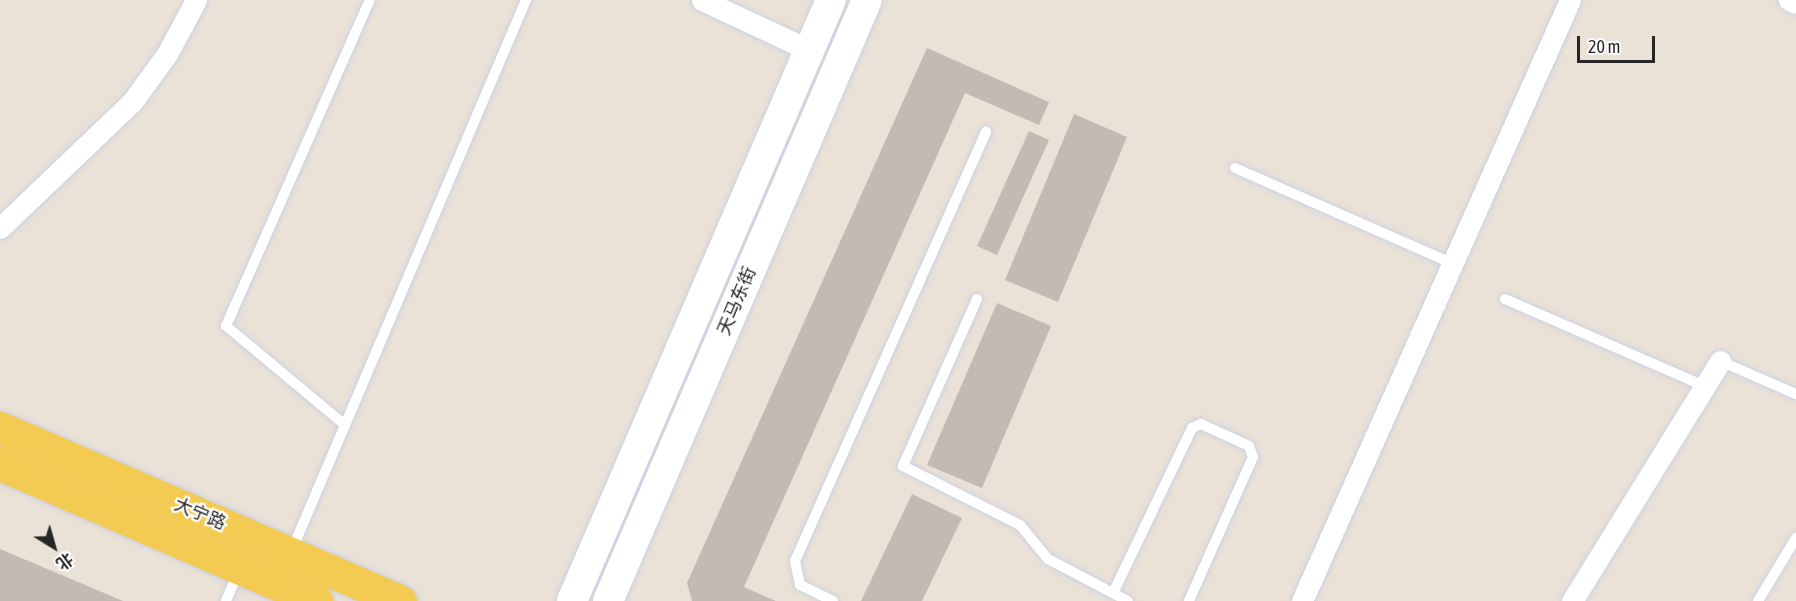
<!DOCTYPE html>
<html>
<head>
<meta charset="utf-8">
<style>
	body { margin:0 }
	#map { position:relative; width:1796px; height:601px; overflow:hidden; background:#eae1d7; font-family:"Asap Condensed","Noto Sans SC",sans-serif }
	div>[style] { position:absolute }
	.building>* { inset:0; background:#c1bbb4 }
	.roads { filter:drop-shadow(0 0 2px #ccd1e1) drop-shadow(0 0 2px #ccd1e1) }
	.lane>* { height:10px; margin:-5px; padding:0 5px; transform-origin:5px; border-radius:5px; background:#fff }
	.street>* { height:21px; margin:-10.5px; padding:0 10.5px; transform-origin:10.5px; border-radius:10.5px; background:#fff }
	.secondary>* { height:30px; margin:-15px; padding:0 15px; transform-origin:15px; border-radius:15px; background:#fff }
	.primary>* { height:33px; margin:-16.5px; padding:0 16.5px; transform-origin:16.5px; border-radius:16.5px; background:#f4cb52 }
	span { translate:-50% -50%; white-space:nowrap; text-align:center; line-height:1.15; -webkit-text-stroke:4.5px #fff; paint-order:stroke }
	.street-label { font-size:18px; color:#262626 }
	.north { position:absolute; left:24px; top:517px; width:60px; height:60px; -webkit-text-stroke:4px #fff; paint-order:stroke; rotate:143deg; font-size:16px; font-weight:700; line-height:24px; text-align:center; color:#262626 }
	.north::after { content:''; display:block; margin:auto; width:21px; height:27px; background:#262626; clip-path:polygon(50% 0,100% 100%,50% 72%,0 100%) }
	.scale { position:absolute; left:1577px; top:36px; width:78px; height:27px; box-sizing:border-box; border:3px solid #262626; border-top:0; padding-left:8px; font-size:18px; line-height:21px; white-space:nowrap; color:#262626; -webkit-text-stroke:4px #fff; paint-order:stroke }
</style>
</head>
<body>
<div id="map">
	<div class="building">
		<div style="clip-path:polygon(927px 48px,1049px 102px,1039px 125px,965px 93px,744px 587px,776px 601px,692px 601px,687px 583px)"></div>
		<div style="clip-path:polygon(1074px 114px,1127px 137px,1058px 302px,1005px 280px)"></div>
		<div style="clip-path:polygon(1029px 131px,1049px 140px,997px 255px,977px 246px)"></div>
		<div style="clip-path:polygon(997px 303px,1051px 326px,982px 488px,927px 465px)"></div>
		<div style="clip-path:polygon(912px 494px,962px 518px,922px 601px,861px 601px)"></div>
		<div style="clip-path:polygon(0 549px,123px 601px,0 601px)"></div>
	</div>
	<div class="roads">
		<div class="lane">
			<div style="left:1235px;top:168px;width:239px;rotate:23.7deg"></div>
			<div style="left:977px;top:299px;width:183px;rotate:113.9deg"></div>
			<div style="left:903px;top:466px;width:131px;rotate:26.8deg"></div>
			<div style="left:1020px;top:525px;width:44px;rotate:50.5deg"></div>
			<div style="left:1048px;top:559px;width:90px;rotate:27.7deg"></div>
			<div style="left:1505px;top:299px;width:217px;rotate:23.6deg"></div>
			<div style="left:1720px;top:361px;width:83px;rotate:23.5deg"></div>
			<div style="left:345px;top:425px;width:155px;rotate:-140.2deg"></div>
			<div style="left:226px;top:326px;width:356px;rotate:-66.2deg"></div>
			<div style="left:291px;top:552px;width:600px;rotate:-66.94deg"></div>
			<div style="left:1114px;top:591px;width:181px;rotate:-64.4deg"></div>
			<div style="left:1192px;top:428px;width:10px;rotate:-24deg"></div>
			<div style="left:1201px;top:424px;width:53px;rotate:24.6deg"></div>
			<div style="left:1249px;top:446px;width:12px;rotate:70deg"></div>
			<div style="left:1253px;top:457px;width:158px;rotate:114deg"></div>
			<div style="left:226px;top:601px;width:33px;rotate:-67deg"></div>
			<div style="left:833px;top:601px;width:37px;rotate:-154deg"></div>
			<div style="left:800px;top:585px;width:25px;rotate:-102deg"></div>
			<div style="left:795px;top:561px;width:470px;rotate:-66deg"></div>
			<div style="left:1758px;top:601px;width:74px;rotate:-58.9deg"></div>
		</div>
		<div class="street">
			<div style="left:702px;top:0;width:118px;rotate:25deg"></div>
			<div style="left:1789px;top:0;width:8px;rotate:23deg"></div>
			<div style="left:0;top:228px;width:182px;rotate:-43.7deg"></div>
			<div style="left:132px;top:102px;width:59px;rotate:-53.9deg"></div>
			<div style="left:167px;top:54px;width:61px;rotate:-61.8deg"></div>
			<div style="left:1302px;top:601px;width:658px;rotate:-65.97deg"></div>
			<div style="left:1572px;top:601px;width:282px;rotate:-58.3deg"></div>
		</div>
		<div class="secondary">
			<div style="left:572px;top:601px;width:654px;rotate:-66.69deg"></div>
			<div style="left:608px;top:601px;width:654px;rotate:-66.69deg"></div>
		</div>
		<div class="primary">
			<div style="left:0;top:428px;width:436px;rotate:23.4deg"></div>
			<div style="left:0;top:464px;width:345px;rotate:23.4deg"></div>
		</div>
	</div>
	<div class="street-label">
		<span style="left:737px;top:301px;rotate:-67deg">天马东街</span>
		<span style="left:200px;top:514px;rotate:23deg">大宁路</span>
	</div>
	<div class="north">北</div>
	<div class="scale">20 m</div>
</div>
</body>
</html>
